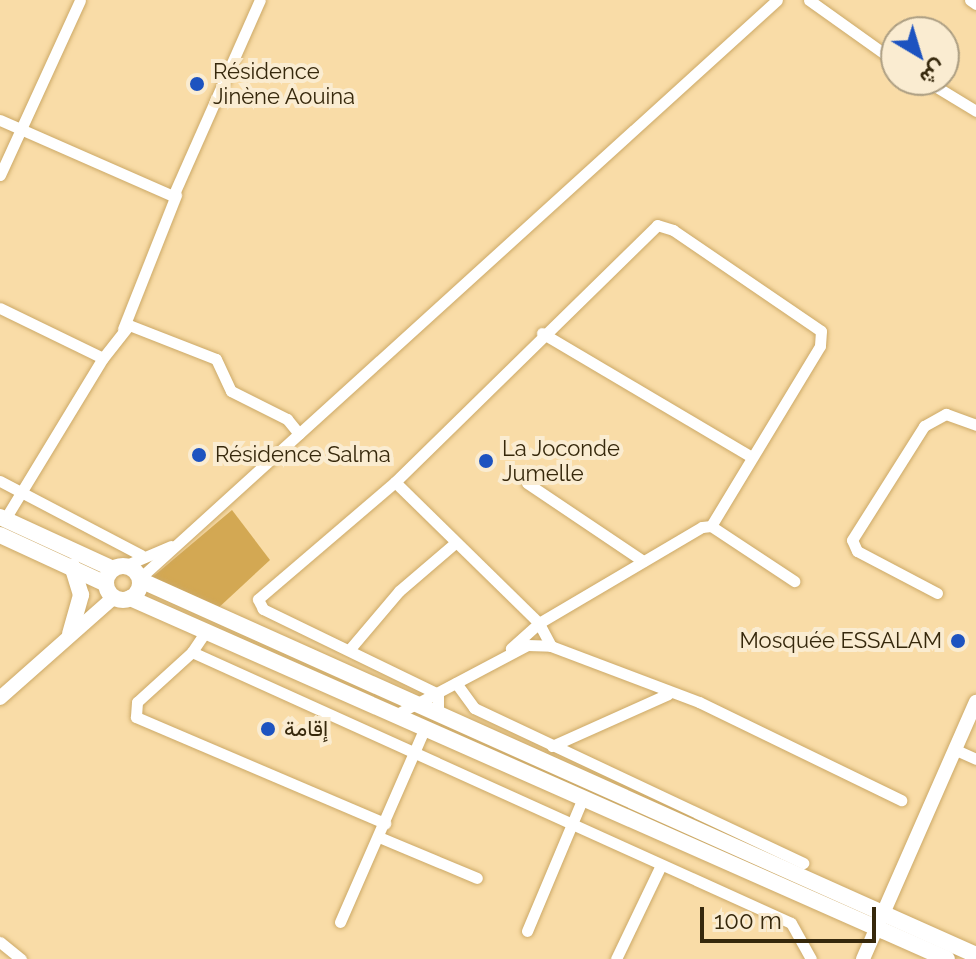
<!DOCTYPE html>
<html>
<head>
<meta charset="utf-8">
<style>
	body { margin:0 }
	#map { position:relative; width:976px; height:959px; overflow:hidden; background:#f9dca7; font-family:Raleway,Vazirmatn,sans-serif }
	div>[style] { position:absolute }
	.green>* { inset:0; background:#d3a853 }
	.roads { filter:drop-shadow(0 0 2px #cca967) drop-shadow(0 0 2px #cca967) }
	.minor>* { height:11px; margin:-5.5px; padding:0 5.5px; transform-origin:5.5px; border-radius:5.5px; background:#fff }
	.tertiary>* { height:14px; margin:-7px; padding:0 7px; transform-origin:7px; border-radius:7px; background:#fff }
	.secondary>* { height:16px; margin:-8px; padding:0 8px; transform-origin:8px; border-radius:8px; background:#fff }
	.secondary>.ring { margin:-8px; padding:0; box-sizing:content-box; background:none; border:16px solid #fff; border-radius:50% }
	.dots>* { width:22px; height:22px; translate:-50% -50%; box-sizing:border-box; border:4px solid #faecd1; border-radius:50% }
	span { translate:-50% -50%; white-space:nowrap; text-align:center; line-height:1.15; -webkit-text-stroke:8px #faecd1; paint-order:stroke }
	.poi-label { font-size:22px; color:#36280c }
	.left { translate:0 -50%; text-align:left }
	.right { translate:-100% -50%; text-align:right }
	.north { position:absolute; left:880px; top:16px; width:80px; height:80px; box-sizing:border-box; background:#faecd1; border:2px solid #ac9e82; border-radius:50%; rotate:142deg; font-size:22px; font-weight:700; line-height:32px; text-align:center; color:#36280c }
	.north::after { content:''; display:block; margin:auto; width:28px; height:36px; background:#1d53c0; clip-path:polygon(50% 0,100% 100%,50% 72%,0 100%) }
	.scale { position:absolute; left:700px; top:907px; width:176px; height:36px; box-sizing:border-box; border:4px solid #36280c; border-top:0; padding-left:10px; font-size:24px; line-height:28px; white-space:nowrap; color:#36280c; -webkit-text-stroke:6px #faecd1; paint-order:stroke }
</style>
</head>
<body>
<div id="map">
	<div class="green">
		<div style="clip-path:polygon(232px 510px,270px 560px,215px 611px,149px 580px)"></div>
	</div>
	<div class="roads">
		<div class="minor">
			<div style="left:809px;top:0;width:107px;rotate:35.5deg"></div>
			<div style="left:970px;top:0;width:7px;rotate:34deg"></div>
			<div style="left:925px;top:80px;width:60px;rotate:31.3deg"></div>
			<div style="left:0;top:120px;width:189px;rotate:23.7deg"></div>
			<div style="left:173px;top:196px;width:214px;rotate:-66.1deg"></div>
			<div style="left:0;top:175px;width:192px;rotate:-65.4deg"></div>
			<div style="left:0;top:308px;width:114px;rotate:25.9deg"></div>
			<div style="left:123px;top:329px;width:144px;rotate:-68.4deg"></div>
			<div style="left:542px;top:333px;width:242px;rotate:30.6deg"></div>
			<div style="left:0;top:481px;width:159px;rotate:27.7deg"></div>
			<div style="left:395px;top:482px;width:202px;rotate:44.4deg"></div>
			<div style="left:539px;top:623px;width:38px;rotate:138deg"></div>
			<div style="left:527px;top:483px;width:140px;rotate:33.9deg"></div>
			<div style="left:5px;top:519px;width:188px;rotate:-58.7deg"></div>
			<div style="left:103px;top:358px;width:42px;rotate:-51.8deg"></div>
			<div style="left:129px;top:325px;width:93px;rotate:21.3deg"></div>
			<div style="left:216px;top:359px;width:35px;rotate:65deg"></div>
			<div style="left:231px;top:391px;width:63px;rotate:26.6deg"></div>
			<div style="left:287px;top:419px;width:19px;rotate:51deg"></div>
			<div style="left:124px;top:566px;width:51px;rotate:-23.1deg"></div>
			<div style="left:140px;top:578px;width:860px;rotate:-42.22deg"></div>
			<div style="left:937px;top:593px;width:90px;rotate:-152.3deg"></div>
			<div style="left:857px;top:551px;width:12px;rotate:-114deg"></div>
			<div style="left:852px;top:540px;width:135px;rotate:-57.7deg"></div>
			<div style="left:924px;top:426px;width:25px;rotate:-29deg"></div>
			<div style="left:946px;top:414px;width:32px;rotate:20deg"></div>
			<div style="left:206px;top:631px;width:25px;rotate:124deg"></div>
			<div style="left:192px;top:652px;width:74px;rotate:137.7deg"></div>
			<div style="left:137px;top:702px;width:15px;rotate:94deg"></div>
			<div style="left:136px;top:717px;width:271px;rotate:23.1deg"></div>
			<div style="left:551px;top:646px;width:158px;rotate:20.7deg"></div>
			<div style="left:699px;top:702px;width:225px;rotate:25.9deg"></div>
			<div style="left:349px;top:650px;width:77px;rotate:-49.7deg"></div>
			<div style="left:399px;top:591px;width:74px;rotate:-40.6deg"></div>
			<div style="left:192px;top:652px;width:657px;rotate:24.34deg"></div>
			<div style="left:791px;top:923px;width:41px;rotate:60.9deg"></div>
			<div style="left:456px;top:683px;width:31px;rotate:54deg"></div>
			<div style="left:474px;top:708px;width:364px;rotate:25.2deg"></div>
			<div style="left:438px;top:714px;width:20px;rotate:-90deg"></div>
			<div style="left:438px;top:694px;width:195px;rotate:-154.1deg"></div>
			<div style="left:263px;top:609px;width:11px;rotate:-117deg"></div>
			<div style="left:258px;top:599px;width:180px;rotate:-40.5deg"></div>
			<div style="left:395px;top:482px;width:367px;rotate:-44.4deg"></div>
			<div style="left:657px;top:225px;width:17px;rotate:17deg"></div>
			<div style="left:673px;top:230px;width:179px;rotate:34.3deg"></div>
			<div style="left:821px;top:331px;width:15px;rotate:94deg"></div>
			<div style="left:820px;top:346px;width:210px;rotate:121.2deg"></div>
			<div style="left:395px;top:715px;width:149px;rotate:-27.9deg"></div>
			<div style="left:527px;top:645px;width:24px;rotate:2deg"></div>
			<div style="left:551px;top:646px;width:26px;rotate:-118deg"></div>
			<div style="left:539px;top:623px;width:189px;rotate:-30.5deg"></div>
			<div style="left:702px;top:527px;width:9px;rotate:-6deg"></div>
			<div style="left:711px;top:526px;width:100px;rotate:33.5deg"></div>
			<div style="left:552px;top:746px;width:127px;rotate:-24.1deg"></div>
			<div style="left:956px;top:750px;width:22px;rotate:24deg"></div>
			<div style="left:379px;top:837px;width:106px;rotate:22.7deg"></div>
			<div style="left:340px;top:922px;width:213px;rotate:-66.4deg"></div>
			<div style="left:527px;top:931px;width:142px;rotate:-67.2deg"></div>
			<div style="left:0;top:942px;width:27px;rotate:39deg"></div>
			<div style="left:616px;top:959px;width:104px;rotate:-64.4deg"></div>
		</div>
		<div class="tertiary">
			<div style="left:0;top:698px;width:152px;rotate:-41.5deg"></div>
			<div style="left:863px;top:959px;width:281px;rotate:-66.3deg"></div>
		</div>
		<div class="secondary">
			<div style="left:0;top:517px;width:124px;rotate:24.7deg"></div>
			<div style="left:0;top:535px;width:117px;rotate:24.8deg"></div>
			<div class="ring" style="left:106px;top:566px;width:18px;height:18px"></div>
			<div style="left:140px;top:580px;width:916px;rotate:24.16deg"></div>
			<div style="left:130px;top:598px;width:893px;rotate:23.84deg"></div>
			<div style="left:70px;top:634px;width:41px;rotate:-74.2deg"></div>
			<div style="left:81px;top:595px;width:30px;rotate:-107deg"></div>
		</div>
	</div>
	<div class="dots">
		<div style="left:197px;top:84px;background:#1d53c0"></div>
		<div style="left:199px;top:455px;background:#1d53c0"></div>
		<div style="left:486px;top:461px;background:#1d53c0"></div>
		<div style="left:958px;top:641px;background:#1d53c0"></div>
		<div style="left:268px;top:729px;background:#1d53c0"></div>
	</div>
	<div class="poi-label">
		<span class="left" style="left:213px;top:84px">Résidence<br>Jinène Aouina</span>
		<span class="left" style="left:502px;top:461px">La Joconde<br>Jumelle</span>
		<span class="left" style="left:215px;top:455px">Résidence Salma</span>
		<span class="right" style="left:942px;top:641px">Mosquée ESSALAM</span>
		<span class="left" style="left:284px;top:729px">إقامة</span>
	</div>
	<div class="north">ش</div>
	<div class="scale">100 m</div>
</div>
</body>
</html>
